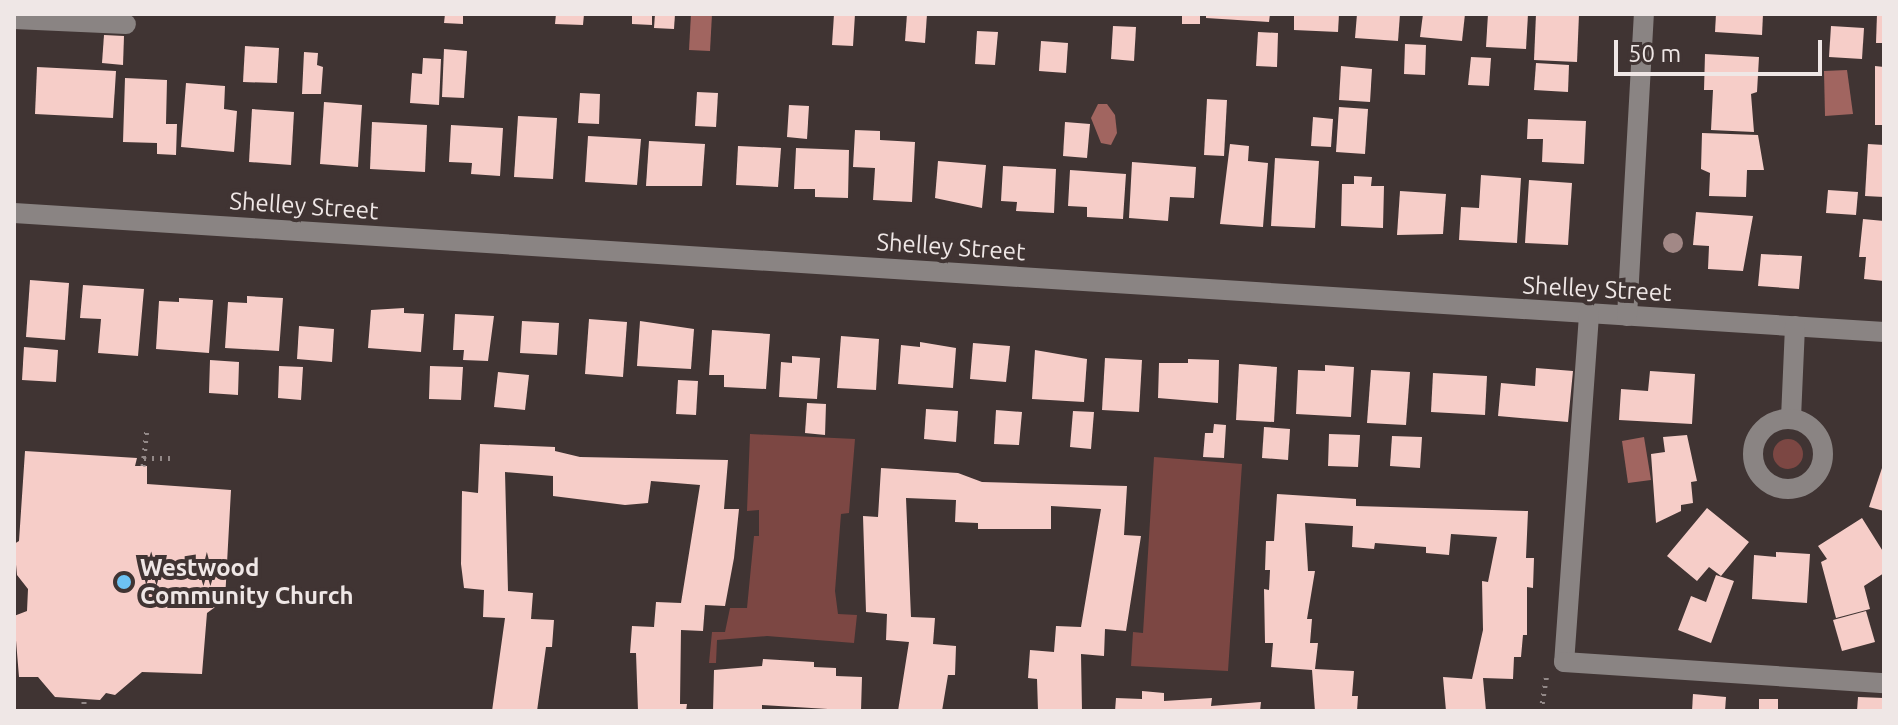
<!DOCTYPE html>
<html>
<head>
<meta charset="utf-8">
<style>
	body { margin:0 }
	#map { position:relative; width:1898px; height:725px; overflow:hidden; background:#403433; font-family:Ubuntu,sans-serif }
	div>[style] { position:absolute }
	.green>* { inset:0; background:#7c4743 }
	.round { border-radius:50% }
	.water>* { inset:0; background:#a16560 }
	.building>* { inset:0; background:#f6cdc8 }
	.path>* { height:5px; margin-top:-2.5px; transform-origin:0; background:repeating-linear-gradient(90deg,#938988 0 2px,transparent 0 8px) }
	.minor>* { height:20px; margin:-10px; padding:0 10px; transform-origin:10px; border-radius:10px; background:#8a8483 }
	.minor>.ring { margin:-10px; padding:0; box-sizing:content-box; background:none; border:20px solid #8a8483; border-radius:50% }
	.trees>* { width:20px; height:20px; margin:-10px; border-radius:50%; background:#a28886 }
	.dots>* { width:22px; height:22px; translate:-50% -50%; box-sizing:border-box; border:4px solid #403433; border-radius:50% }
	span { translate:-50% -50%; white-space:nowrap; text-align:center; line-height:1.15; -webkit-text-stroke:8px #403433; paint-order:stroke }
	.street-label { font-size:24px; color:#efe7e6 }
	.poi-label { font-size:24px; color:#efe7e6; font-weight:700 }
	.left { translate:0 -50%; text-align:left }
	.frame { position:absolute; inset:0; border:16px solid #efe7e6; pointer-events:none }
	.scale { position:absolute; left:1614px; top:40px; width:208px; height:36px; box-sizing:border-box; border:4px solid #efe7e6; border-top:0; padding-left:10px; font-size:24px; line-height:28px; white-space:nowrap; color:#efe7e6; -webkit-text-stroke:6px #403433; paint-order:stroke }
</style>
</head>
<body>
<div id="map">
	<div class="green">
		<div style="clip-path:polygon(750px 434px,855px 439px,849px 513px,841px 514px,835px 591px,838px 614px,857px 615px,854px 643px,767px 636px,717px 640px,716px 663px,709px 663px,712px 632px,725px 632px,730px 608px,747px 608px,754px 536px,759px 536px,759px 510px,747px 511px)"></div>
		<div class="round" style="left:1773px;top:439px;width:30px;height:30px"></div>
		<div style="clip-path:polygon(1154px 457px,1242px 464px,1228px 671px,1131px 666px,1133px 632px,1143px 633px)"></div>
	</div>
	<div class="water">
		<div style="clip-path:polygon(691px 14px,712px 14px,710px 51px,689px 50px)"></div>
		<div style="clip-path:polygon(1847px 70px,1853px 114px,1825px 116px,1824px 71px)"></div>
		<div style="clip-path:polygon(1098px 104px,1107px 104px,1115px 115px,1117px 133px,1111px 145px,1101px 143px,1091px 118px)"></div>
		<div style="clip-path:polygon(1644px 437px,1651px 480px,1628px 483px,1622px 441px)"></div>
	</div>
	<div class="building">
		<div style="clip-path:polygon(445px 14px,463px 14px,463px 24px,444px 23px)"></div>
		<div style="clip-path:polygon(556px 14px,584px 14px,583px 25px,555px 24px)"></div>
		<div style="clip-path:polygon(632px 14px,652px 14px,652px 25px,632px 24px)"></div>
		<div style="clip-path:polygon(655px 14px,675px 14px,674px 29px,654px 28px)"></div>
		<div style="clip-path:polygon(834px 14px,855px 14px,853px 46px,832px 45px)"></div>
		<div style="clip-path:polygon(907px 14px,927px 14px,925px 43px,905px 41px)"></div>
		<div style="clip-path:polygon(1182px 14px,1200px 14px,1200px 24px,1182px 24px)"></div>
		<div style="clip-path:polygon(1206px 14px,1270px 14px,1269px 22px,1206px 18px)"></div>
		<div style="clip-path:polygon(1294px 14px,1339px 14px,1338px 32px,1294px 30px)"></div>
		<div style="clip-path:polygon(1357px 14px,1400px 14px,1398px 41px,1355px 38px)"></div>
		<div style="clip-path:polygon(1423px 14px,1465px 14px,1462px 41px,1420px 37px)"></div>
		<div style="clip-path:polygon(1488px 14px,1528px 14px,1526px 49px,1486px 47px)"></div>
		<div style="clip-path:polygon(1536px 14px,1579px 14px,1577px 62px,1534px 60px)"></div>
		<div style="clip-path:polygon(1716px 14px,1763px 14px,1762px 35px,1715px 32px)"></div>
		<div style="clip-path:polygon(1877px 14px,1884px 14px,1884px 43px,1876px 43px)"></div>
		<div style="clip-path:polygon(1113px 26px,1136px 27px,1134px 61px,1111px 59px)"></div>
		<div style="clip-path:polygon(1831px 26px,1864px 28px,1862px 59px,1829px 57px)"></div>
		<div style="clip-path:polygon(977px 31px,998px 32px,995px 65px,975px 64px)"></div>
		<div style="clip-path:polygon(1258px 32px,1278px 33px,1277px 67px,1256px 66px)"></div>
		<div style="clip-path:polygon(104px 35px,124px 36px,123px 65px,102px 63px)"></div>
		<div style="clip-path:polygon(1041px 41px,1068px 43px,1066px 73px,1039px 71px)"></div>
		<div style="clip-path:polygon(1405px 44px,1426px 45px,1425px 75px,1404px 74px)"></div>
		<div style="clip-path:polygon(245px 46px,279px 48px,277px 83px,243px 82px)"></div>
		<div style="clip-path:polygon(444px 49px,467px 51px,464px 98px,442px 97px)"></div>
		<div style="clip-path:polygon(304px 52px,318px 53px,317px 65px,323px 67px,321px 94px,302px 94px)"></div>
		<div style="clip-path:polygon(1705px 54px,1759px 57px,1757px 92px,1751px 94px,1754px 132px,1711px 130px,1713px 90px,1704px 90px)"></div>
		<div style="clip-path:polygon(1471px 57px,1491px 58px,1489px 86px,1468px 85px)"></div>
		<div style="clip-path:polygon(423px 58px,441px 59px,439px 105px,410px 103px,412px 73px,422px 74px)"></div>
		<div style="clip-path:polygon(1536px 63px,1569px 65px,1568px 92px,1534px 90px)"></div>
		<div style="clip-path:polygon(1341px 66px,1372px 69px,1370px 102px,1339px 100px)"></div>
		<div style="clip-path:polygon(1875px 66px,1884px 67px,1884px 125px,1875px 125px)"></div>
		<div style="clip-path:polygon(37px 67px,116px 71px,113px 118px,35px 114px)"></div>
		<div style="clip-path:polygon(125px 78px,167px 80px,166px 124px,177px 124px,176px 155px,157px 154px,157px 143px,123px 142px)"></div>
		<div style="clip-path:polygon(186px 83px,225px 86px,224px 109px,237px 111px,234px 152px,181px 147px)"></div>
		<div style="clip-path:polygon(697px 92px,718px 93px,716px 127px,695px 126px)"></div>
		<div style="clip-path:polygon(580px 93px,600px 94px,599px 124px,578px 123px)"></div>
		<div style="clip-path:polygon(1207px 99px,1227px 100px,1224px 156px,1204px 155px)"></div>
		<div style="clip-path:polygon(324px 102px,362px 105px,358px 167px,320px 164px)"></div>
		<div style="clip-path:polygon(789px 105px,809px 106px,807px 139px,787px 137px)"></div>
		<div style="clip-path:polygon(1339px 107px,1368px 109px,1365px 154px,1336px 152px)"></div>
		<div style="clip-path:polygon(252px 109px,294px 112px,291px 165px,249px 162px)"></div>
		<div style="clip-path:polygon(518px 116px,557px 118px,553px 179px,514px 177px)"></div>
		<div style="clip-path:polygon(1313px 117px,1333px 119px,1331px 147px,1311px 146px)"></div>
		<div style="clip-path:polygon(1528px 119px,1586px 121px,1584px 164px,1542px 162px,1543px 139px,1527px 139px)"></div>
		<div style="clip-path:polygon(372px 122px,427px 125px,425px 172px,370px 169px)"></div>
		<div style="clip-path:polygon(1065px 122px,1090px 124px,1087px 158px,1063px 156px)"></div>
		<div style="clip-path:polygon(451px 125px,503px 128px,500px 176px,471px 174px,472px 163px,449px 162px)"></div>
		<div style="clip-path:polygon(855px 130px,880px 131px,880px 140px,915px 142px,912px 202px,873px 200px,875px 168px,853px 167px)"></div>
		<div style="clip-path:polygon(1702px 133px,1758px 135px,1764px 170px,1747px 170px,1746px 197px,1709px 196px,1710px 173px,1701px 169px)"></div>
		<div style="clip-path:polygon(588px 136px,641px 139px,637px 185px,585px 182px)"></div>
		<div style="clip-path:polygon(649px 141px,705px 144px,702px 186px,646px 186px)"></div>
		<div style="clip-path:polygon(1230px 144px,1249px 146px,1248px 161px,1268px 163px,1263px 227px,1220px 224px)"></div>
		<div style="clip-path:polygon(1868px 144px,1884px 145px,1884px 197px,1865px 196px)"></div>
		<div style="clip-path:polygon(738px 146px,781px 148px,778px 187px,736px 185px)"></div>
		<div style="clip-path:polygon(796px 148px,849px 150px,848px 198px,815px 197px,815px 189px,794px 189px)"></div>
		<div style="clip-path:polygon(1275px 158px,1319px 161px,1315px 228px,1271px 226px)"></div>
		<div style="clip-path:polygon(938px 161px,986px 165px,982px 208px,935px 198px)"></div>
		<div style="clip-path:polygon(1132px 162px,1196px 167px,1194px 198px,1170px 197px,1168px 221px,1129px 218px)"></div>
		<div style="clip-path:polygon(1003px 166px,1056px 169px,1054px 213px,1016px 211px,1017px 202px,1001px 201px)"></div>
		<div style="clip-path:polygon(1070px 170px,1126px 174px,1123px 219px,1087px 217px,1087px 207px,1068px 206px)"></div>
		<div style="clip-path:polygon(1481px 175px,1521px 178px,1517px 243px,1459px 240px,1461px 207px,1479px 208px)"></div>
		<div style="clip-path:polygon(1354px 176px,1372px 177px,1371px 186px,1384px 186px,1383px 228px,1341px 226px,1342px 184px,1354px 184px)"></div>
		<div style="clip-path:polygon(1529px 180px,1572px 183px,1568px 245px,1525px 243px)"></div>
		<div style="clip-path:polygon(1828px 190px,1858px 192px,1856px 215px,1826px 213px)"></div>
		<div style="clip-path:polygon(1400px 191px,1446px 194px,1443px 234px,1397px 235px)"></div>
		<div style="clip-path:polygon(1696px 212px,1753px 216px,1743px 271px,1708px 269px,1709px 246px,1693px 245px)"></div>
		<div style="clip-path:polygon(1863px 219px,1884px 221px,1884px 281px,1864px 279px,1866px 257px,1859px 257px)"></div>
		<div style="clip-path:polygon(1761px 254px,1802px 256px,1799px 289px,1758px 286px)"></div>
		<div style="clip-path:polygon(30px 280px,69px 283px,65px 340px,26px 337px)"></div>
		<div style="clip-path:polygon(83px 285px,144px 289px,138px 356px,98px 353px,101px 319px,80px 318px)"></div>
		<div style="clip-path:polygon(247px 296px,283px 298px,279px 351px,225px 348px,228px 302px,247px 303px)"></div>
		<div style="clip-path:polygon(179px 298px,213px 300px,209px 353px,156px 349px,159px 301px,179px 302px)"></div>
		<div style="clip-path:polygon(404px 308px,404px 313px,424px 314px,421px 352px,368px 348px,371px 310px)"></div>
		<div style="clip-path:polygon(455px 314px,494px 316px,488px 361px,463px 360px,464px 350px,453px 350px)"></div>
		<div style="clip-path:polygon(589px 319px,627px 322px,623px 377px,585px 374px)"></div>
		<div style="clip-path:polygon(522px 321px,559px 323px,557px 355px,520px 353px)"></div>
		<div style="clip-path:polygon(640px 321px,694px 329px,691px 369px,637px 366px)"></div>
		<div style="clip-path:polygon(299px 326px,334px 329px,332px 362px,297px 359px)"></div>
		<div style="clip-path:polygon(712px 330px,770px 334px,766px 389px,724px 387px,724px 375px,709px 375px)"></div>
		<div style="clip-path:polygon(841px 336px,879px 339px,876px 390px,837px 388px)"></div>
		<div style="clip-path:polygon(920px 342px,956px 348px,953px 388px,898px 384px,901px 345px,920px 347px)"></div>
		<div style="clip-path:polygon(973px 343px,1010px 346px,1006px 382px,970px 379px)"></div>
		<div style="clip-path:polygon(24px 347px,58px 350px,56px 382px,22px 380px)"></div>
		<div style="clip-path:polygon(1035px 350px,1087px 359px,1084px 402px,1032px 399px)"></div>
		<div style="clip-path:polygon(792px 356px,820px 358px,817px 399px,779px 397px,781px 362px,792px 363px)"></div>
		<div style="clip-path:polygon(1105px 358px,1142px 360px,1139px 412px,1102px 410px)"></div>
		<div style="clip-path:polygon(1188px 359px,1219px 360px,1218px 403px,1158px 398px,1159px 363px,1188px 363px)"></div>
		<div style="clip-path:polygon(210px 360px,239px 362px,238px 395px,209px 393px)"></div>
		<div style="clip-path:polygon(1239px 364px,1277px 367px,1274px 422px,1236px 420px)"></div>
		<div style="clip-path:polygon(1325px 365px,1354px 367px,1351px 417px,1296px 414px,1298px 370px,1325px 371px)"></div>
		<div style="clip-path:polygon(279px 366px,303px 367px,301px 400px,278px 398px)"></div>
		<div style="clip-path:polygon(430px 366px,463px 367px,461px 400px,429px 399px)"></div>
		<div style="clip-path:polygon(1536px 368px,1573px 371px,1568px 422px,1498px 416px,1501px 383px,1535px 386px)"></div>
		<div style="clip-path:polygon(1371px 370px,1410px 372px,1406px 425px,1367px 423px)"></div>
		<div style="clip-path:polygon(1650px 371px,1695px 374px,1692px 424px,1619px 420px,1621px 389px,1648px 391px)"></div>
		<div style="clip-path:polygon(498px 372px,529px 375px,525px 410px,494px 407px)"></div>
		<div style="clip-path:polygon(1433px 373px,1487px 376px,1485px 415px,1431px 412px)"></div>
		<div style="clip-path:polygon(678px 380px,698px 381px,696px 415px,676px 414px)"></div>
		<div style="clip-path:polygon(807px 403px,826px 404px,825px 435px,805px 433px)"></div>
		<div style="clip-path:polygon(926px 409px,958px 411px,956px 442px,924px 439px)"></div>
		<div style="clip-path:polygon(996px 410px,1022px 412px,1019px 445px,994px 444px)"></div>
		<div style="clip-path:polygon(1073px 411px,1094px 412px,1091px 449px,1070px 447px)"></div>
		<div style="clip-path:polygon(1214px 424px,1226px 425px,1224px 458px,1203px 457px,1205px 433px,1213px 433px)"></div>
		<div style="clip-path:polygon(1264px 427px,1290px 429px,1288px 460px,1262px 458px)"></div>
		<div style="clip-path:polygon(1329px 434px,1360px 435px,1358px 467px,1328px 466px)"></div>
		<div style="clip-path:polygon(1687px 435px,1697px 481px,1691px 482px,1693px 503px,1681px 505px,1681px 511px,1656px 523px,1651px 454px,1665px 452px,1663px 437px)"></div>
		<div style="clip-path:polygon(1392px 436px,1422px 437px,1420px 468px,1390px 466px)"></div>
		<div style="clip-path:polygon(480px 444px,555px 447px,555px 451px,580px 457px,728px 460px,724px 509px,739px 509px,734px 558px,725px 606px,705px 605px,703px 631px,681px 630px,680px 704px,687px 704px,686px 711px,638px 711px,636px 653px,630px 653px,632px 626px,654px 627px,656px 602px,681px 603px,700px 485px,651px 481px,648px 503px,625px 505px,553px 496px,553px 476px,505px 472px,508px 591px,533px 593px,531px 619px,554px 620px,552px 647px,546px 647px,537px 711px,492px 711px,505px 618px,483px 617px,484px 590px,464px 588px,461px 564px,462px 491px,478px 493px)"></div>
		<div style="clip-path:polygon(25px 451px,137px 458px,135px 466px,147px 466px,147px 484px,231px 490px,225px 600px,207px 613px,202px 674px,142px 672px,115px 695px,106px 693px,100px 700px,55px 697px,38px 677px,19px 677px,14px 616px,27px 611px,28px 589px,17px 575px,14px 544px,19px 541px)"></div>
		<div style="clip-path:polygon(881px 468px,958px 473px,982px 482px,1127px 486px,1124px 535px,1141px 536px,1126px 631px,1105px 629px,1104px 656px,1081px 654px,1082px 711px,1038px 711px,1037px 679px,1028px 678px,1030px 650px,1054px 652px,1056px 626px,1081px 627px,1101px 509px,1051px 506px,1051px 529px,978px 529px,978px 523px,955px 522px,956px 500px,906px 498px,911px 617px,935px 618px,933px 644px,956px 646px,955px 675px,948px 675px,942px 711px,898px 711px,909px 642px,886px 640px,887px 614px,866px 612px,863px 516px,878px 517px)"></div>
		<div style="clip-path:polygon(1882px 468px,1884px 469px,1884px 511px,1869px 507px)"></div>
		<div style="clip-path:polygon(1277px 494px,1356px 499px,1356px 506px,1528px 511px,1526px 558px,1534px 558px,1533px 588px,1527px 587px,1527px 635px,1523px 635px,1521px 657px,1514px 657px,1513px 679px,1483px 678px,1486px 711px,1446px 711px,1443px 677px,1472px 679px,1483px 630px,1482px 581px,1488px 582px,1497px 537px,1451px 534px,1449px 555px,1426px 553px,1426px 547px,1375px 543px,1374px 549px,1352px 547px,1353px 526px,1305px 523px,1308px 571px,1315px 571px,1307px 619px,1312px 619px,1310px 643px,1318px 643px,1315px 669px,1354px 671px,1352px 696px,1358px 696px,1357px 711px,1315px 711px,1312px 670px,1271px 667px,1273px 643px,1265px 643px,1264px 589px,1269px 590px,1270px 570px,1265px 570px,1266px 541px,1274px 541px)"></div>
		<div style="clip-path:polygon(1707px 508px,1749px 542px,1721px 576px,1709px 567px,1697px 581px,1667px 556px)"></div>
		<div style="clip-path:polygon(1862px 518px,1884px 553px,1884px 573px,1864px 586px,1870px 609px,1836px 618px,1821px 562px,1827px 559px,1818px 546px)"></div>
		<div style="clip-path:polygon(1776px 552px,1810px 554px,1807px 603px,1752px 599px,1754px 555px,1776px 557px)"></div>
		<div style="clip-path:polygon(1716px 575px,1734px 581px,1711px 643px,1678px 630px,1691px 596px,1706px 602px)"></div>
		<div style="clip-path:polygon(1866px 611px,1875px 642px,1842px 651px,1833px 620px)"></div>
		<div style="clip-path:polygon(763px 659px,814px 662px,814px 667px,836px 668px,836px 676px,862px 677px,861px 711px,762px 705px,762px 709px,713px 711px,714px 670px,762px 666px)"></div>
		<div style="clip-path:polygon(1142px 691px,1164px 693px,1164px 701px,1212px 698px,1211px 706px,1261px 702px,1260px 711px,1115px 711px,1116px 698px,1142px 699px)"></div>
		<div style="clip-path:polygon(1693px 694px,1726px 697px,1725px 711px,1692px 711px)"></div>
		<div style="clip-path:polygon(1858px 697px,1884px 698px,1884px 711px,1857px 711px)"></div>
		<div style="clip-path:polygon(1759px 699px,1778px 699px,1778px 711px,1759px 711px)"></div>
	</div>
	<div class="path">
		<div style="left:144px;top:458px;width:26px"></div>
		<div style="left:143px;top:466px;width:39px;rotate:-84deg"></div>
		<div style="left:84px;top:711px;width:12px;rotate:-90deg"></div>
		<div style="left:1541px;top:711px;width:37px;rotate:-81deg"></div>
	</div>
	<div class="minor">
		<div style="left:14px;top:19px;width:112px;rotate:2.6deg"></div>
		<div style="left:14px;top:213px;width:1874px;rotate:3.64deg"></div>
		<div style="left:1589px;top:315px;width:348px;rotate:94.1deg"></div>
		<div style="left:1564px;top:662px;width:321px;rotate:3.8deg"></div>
		<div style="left:1627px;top:316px;width:302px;rotate:-86.8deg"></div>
		<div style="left:1791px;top:418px;width:92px;rotate:-87.5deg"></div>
		<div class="ring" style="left:1753px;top:419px;width:50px;height:50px"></div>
	</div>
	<div class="trees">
		<div style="left:1673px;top:243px"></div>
	</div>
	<div class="dots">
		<div style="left:124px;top:582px;background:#6dc2f3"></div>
	</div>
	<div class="street-label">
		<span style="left:304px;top:206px;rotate:4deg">Shelley Street</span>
		<span style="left:951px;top:247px;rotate:4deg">Shelley Street</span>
		<span style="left:1597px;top:289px;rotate:3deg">Shelley Street</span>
	</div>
	<div class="poi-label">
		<span class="left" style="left:140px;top:582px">Westwood<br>Community Church</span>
	</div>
	<div class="frame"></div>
	<div class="scale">50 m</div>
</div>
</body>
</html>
